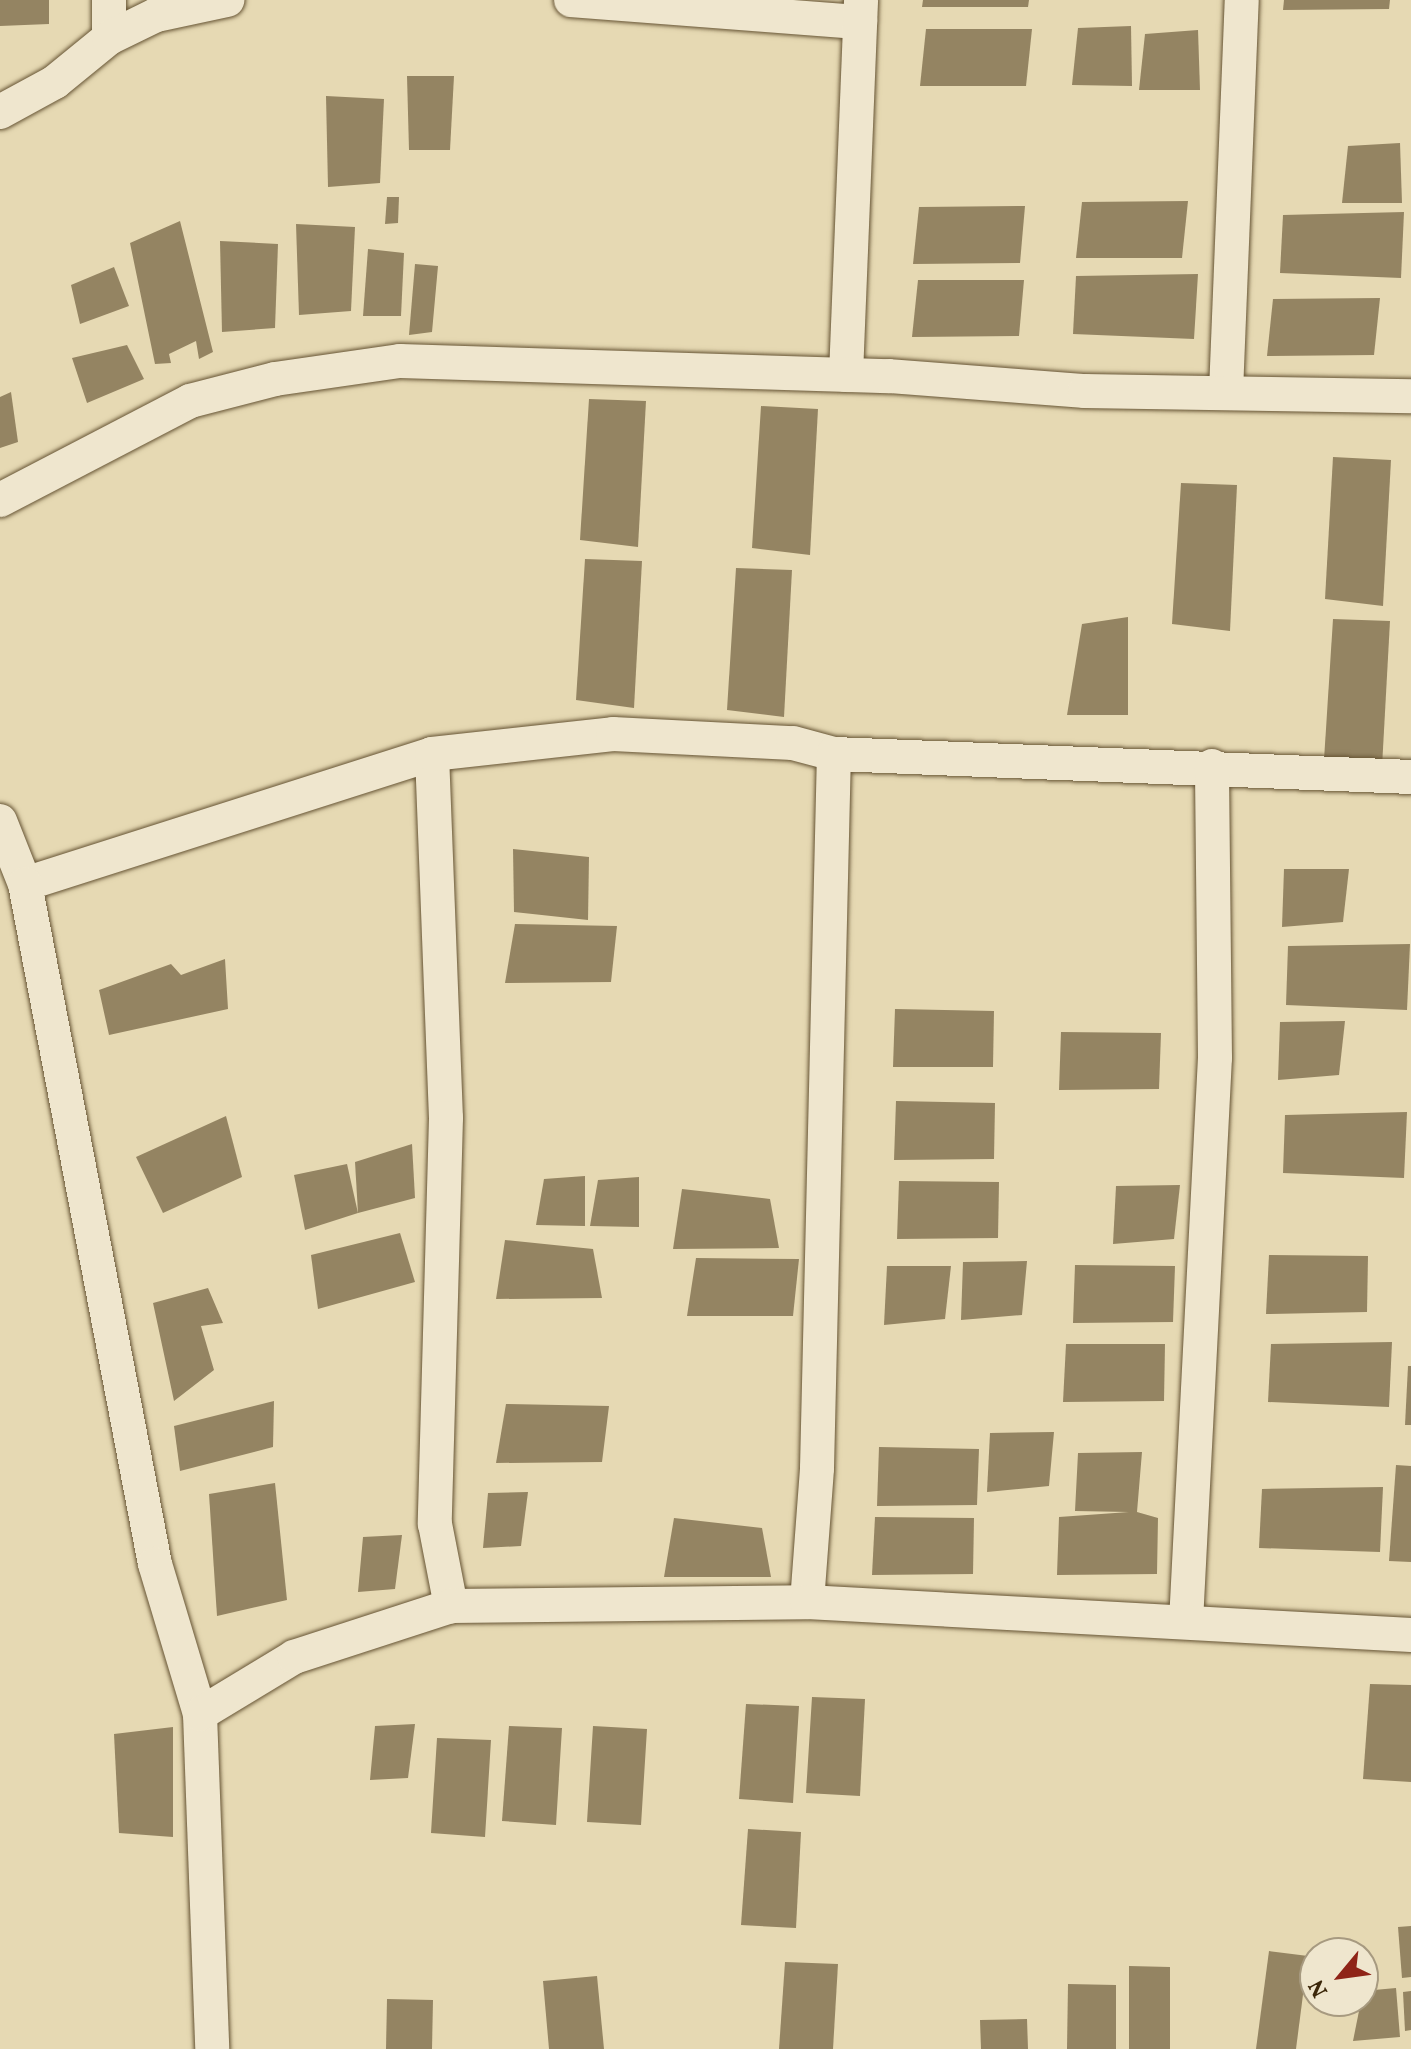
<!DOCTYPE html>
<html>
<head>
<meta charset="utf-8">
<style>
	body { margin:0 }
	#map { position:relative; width:1411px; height:2049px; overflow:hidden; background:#e6d9b3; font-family:Vollkorn,serif }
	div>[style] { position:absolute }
	.building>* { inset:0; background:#948462 }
	.roads { filter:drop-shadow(0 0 2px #665434) drop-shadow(0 0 2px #665434) }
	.minor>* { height:34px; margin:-17px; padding:0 17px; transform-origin:17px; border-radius:17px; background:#efe6ce }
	span { translate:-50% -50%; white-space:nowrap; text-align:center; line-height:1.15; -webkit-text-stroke:8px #efe6ce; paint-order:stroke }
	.north { position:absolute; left:1299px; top:1937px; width:80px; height:80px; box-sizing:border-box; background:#efe6ce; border:2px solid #a79a80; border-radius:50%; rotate:241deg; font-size:22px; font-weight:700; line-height:32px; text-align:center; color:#3c270a }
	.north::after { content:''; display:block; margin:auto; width:28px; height:36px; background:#8f2418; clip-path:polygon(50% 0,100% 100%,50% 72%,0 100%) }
</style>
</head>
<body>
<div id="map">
	<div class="building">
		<div style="clip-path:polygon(0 0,49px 0,49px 24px,0 26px)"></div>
		<div style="clip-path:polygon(923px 0,1029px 0,1028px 7px,922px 7px)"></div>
		<div style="clip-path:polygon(1284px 0,1390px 0,1389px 9px,1283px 10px)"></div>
		<div style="clip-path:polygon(1131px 26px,1132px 86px,1072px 85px,1078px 28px)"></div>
		<div style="clip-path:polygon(926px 29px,1032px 29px,1026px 86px,920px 86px)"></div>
		<div style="clip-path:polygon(1198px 30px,1200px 90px,1139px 90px,1145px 34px)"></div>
		<div style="clip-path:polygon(407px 76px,454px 76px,450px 150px,409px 150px)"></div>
		<div style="clip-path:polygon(326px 96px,384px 99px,380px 183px,328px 187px)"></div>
		<div style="clip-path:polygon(1400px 143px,1402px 203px,1342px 203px,1348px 146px)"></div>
		<div style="clip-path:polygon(387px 197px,399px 197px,398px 223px,385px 224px)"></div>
		<div style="clip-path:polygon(1188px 201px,1182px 258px,1076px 258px,1082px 202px)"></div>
		<div style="clip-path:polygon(1025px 206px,1020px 263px,913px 264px,919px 207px)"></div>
		<div style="clip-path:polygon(1404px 212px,1401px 278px,1280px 273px,1283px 215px)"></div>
		<div style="clip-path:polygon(180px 221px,213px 352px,199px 359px,196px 341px,169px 354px,171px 363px,155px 364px,130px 243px)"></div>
		<div style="clip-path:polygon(296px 224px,355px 227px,351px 311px,299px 315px)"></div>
		<div style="clip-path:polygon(220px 241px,278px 244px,275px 328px,222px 332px)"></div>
		<div style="clip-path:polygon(368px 249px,404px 253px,401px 316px,363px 316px)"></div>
		<div style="clip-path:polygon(415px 264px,438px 266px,432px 332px,409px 335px)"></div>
		<div style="clip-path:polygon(114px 267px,129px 306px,80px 324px,71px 285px)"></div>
		<div style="clip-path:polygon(1198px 274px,1194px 339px,1073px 334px,1076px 276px)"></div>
		<div style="clip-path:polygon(918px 280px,1024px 280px,1019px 336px,912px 337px)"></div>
		<div style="clip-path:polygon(1380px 298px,1374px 355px,1267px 356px,1273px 299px)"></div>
		<div style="clip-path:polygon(127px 345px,144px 379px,87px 403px,72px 358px)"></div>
		<div style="clip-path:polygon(11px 392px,18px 442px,0 448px,0 397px)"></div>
		<div style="clip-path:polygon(589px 399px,646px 401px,638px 547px,580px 540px)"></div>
		<div style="clip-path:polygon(761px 406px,818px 409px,810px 555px,752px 548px)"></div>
		<div style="clip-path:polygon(1333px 457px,1391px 460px,1383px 606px,1325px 599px)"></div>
		<div style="clip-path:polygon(1181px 483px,1237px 485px,1230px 631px,1172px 624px)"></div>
		<div style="clip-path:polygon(585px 559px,642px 561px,634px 708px,576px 700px)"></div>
		<div style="clip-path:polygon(736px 568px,792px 570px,784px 717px,727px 710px)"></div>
		<div style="clip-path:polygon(1128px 617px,1128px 715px,1067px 715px,1082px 624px)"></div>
		<div style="clip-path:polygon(1333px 619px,1390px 621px,1382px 767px,1324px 760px)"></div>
		<div style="clip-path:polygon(513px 849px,589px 857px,588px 920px,514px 912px)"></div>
		<div style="clip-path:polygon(1284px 869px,1349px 869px,1343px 922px,1282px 927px)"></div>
		<div style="clip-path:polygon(515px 924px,617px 926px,611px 982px,505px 983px)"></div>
		<div style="clip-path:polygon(1410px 944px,1407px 1010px,1286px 1005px,1288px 946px)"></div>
		<div style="clip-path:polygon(225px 959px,228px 1009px,109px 1035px,99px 990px,171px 964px,181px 975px)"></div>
		<div style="clip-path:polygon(895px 1009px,994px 1011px,993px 1067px,893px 1067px)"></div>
		<div style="clip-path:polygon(1345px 1021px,1339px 1075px,1278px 1080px,1280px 1022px)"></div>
		<div style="clip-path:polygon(1061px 1032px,1161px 1033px,1159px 1089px,1059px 1090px)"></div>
		<div style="clip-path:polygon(896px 1101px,995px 1103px,994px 1159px,894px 1160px)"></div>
		<div style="clip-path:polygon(1407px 1112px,1404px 1178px,1283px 1173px,1285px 1115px)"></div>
		<div style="clip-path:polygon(226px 1116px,242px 1177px,163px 1213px,136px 1157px)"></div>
		<div style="clip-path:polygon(412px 1144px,415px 1198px,358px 1213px,355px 1162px)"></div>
		<div style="clip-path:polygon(347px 1164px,358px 1213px,305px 1230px,294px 1175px)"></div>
		<div style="clip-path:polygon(585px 1176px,585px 1226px,536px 1225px,544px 1179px)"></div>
		<div style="clip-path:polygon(639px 1177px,639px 1227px,590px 1226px,598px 1180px)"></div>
		<div style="clip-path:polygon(899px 1181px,999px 1182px,998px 1238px,897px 1239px)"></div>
		<div style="clip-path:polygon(1180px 1185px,1174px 1239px,1113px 1244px,1116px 1186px)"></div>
		<div style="clip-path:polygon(682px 1189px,770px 1199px,779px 1248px,673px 1249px)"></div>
		<div style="clip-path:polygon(400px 1233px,415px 1282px,318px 1309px,311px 1255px)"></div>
		<div style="clip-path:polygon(505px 1240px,593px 1249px,602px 1298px,496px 1299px)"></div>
		<div style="clip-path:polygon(1269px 1255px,1368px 1256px,1367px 1312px,1266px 1314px)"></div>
		<div style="clip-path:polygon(696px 1258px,799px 1259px,793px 1316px,687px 1316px)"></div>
		<div style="clip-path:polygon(1027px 1261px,1022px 1315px,961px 1320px,963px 1262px)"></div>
		<div style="clip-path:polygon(1075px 1265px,1175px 1266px,1173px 1322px,1073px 1323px)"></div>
		<div style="clip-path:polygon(887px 1266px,951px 1266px,945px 1319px,884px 1325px)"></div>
		<div style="clip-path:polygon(208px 1288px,223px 1323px,201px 1326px,214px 1370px,174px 1401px,153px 1303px)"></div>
		<div style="clip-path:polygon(1392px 1342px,1389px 1407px,1268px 1402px,1271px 1344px)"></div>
		<div style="clip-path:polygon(1066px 1344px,1165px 1344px,1164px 1401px,1063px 1402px)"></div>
		<div style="clip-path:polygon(1408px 1366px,1411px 1366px,1411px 1425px,1405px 1425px)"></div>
		<div style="clip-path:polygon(274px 1401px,273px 1447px,180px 1471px,174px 1426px)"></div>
		<div style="clip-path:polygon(506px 1404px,609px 1406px,602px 1462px,496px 1463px)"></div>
		<div style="clip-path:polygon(1054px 1432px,1049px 1486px,987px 1492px,990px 1433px)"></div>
		<div style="clip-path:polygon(879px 1447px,979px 1449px,977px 1505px,877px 1506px)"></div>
		<div style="clip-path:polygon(1142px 1452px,1137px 1512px,1158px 1518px,1157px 1574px,1057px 1575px,1059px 1517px,1129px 1512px,1075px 1511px,1078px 1453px)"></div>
		<div style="clip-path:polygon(1396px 1465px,1411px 1466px,1411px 1562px,1389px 1561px)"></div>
		<div style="clip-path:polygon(275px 1483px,287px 1600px,217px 1616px,209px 1494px)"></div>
		<div style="clip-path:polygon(1383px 1487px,1380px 1552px,1259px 1548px,1262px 1489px)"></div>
		<div style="clip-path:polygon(528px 1492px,521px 1546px,483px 1548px,488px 1493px)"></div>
		<div style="clip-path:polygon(875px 1517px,974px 1518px,973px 1574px,872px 1575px)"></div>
		<div style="clip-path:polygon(674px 1518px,762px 1528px,771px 1577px,664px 1577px)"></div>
		<div style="clip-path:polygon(402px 1535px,395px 1589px,358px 1592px,363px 1537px)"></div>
		<div style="clip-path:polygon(1370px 1684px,1411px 1685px,1411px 1782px,1363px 1779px)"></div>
		<div style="clip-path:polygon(812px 1697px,865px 1699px,860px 1796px,806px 1793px)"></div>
		<div style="clip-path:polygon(746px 1704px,799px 1706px,793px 1803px,739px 1799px)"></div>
		<div style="clip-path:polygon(415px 1724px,408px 1778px,370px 1780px,375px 1726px)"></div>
		<div style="clip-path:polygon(509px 1726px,562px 1728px,556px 1825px,502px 1821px)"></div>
		<div style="clip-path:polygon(593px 1726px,647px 1729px,641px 1825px,587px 1822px)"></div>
		<div style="clip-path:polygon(173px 1727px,173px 1837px,119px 1833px,114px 1734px)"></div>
		<div style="clip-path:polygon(437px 1738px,491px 1740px,485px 1837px,431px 1833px)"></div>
		<div style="clip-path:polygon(748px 1829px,801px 1832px,796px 1928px,741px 1925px)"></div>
		<div style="clip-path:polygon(1411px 1926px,1411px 1977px,1402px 1978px,1398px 1927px)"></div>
		<div style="clip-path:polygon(1269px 1951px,1308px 1956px,1296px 2049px,1256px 2049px)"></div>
		<div style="clip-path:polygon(785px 1962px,838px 1964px,833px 2049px,779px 2049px)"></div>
		<div style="clip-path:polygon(1129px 1966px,1170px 1967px,1170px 2049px,1129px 2049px)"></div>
		<div style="clip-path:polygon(597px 1976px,604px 2049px,549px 2049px,543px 1981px)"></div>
		<div style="clip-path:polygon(1068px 1984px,1116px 1985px,1116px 2049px,1067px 2049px)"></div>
		<div style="clip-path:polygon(1396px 1988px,1400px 2037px,1353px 2041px,1363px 1991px)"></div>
		<div style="clip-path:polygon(1411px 1991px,1411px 2030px,1405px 2031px,1403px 1992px)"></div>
		<div style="clip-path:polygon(387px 1999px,433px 2000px,432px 2049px,386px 2049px)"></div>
		<div style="clip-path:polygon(1027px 2019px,1028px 2049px,981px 2049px,980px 2020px)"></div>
	</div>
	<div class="roads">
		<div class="minor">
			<div style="left:571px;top:0;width:290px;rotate:4.4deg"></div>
			<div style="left:109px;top:38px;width:38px;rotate:-90deg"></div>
			<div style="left:0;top:112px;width:63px;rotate:-28.6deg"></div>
			<div style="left:55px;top:82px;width:70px;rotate:-39.2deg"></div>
			<div style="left:109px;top:38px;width:52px;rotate:-26.1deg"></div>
			<div style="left:156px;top:15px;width:73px;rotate:-11.9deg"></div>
			<div style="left:846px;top:375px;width:375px;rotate:-87.7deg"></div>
			<div style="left:1226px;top:392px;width:392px;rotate:-87.7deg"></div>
			<div style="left:0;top:500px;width:214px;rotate:-27.5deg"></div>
			<div style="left:190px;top:401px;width:88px;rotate:-14.5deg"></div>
			<div style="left:275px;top:379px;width:126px;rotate:-8.2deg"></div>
			<div style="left:400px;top:361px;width:489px;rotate:1.8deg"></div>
			<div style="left:889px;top:376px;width:197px;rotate:4.4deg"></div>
			<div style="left:1085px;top:391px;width:326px;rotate:0.9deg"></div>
			<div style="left:432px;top:754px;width:364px;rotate:87.8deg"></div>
			<div style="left:446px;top:1118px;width:406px;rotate:91.6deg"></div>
			<div style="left:435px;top:1524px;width:84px;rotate:79deg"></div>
			<div style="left:0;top:821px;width:68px;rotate:68.4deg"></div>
			<div style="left:25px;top:884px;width:427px;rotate:-17.7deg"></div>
			<div style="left:432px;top:754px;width:182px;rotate:-6.3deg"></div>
			<div style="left:613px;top:734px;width:180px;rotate:2.9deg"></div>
			<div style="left:793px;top:743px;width:42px;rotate:15deg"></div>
			<div style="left:834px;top:754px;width:577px;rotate:2.28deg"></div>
			<div style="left:25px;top:884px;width:692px;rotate:79.18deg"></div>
			<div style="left:155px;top:1564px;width:157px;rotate:73.3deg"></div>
			<div style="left:200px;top:1714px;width:335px;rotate:87.9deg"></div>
			<div style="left:807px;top:1602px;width:134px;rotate:-85.7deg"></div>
			<div style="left:817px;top:1468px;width:714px;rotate:-88.64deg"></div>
			<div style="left:1186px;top:1622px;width:565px;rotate:-87.06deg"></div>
			<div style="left:1215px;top:1058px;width:292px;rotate:-90.6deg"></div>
			<div style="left:200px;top:1714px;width:110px;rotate:-31.2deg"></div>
			<div style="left:294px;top:1657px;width:165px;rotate:-18deg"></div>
			<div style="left:451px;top:1606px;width:356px;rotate:-0.6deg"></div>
			<div style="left:807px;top:1602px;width:605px;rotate:3.13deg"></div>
		</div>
	</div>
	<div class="north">N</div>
</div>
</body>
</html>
